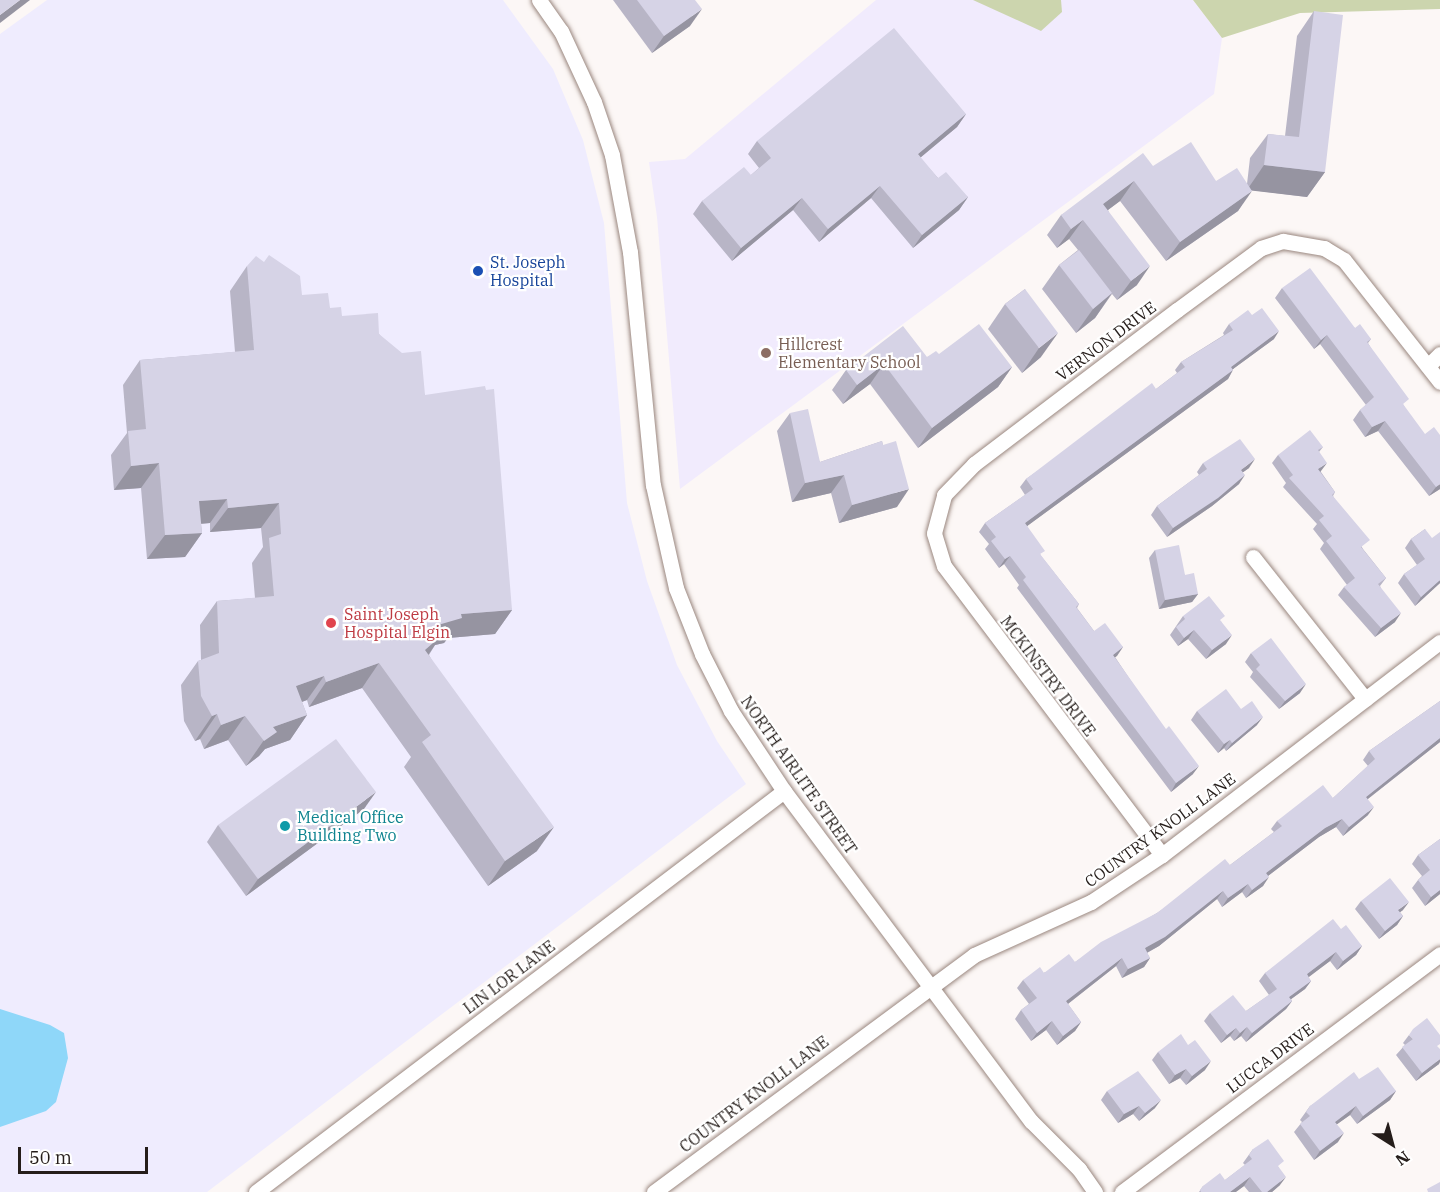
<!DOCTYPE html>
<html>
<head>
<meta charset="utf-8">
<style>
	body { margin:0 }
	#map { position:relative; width:1440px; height:1192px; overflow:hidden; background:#fcf7f6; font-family:"IBM Plex Serif",serif }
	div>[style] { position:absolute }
	.education>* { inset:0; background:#f1ebfd }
	.medical>* { inset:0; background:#efecfe }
	.green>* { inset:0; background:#ccd5ae }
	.water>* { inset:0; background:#8fd7f9 }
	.roads { filter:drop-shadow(0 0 2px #9a877f) drop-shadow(0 0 2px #9a877f) }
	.minor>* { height:15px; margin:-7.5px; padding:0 7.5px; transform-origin:7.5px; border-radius:7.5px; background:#fff }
	.wall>* { inset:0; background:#b8b5c6 }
	.shaded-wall>* { inset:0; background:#9694a1 }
	.building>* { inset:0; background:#d6d3e6 }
	.dots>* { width:16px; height:16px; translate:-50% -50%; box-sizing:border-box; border:3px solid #fff; border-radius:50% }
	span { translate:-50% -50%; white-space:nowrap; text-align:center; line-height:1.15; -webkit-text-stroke:4.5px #fff; paint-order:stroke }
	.transit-label { font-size:16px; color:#164399 }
	.left { translate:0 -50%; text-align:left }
	.street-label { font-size:16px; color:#251d1a }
	.education-label { font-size:16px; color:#785e54 }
	.health-label { font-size:16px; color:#be3a42 }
	.culture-label { font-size:16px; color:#0d838f }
	.north { position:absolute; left:1362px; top:1114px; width:60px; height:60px; -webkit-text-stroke:4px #fff; paint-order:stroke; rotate:144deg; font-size:16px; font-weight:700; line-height:24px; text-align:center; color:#251d1a }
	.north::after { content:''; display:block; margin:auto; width:21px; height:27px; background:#251d1a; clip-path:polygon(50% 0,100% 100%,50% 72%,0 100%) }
	.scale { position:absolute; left:18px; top:1147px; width:130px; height:27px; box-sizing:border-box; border:3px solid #251d1a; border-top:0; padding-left:8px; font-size:18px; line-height:21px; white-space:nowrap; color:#251d1a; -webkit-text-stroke:4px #fff; paint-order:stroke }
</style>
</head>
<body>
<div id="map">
	<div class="education">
		<div style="clip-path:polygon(876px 0,1193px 0,1222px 38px,1214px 94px,680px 489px,657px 217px,649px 162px,685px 159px)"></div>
	</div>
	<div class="medical">
		<div style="clip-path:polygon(47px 0,503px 0,553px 69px,583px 140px,604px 223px,627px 503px,647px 581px,677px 665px,717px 741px,746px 784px,207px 1192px,0 1192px,0 34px)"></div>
	</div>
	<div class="green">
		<div style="clip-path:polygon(973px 0,1061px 0,1062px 12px,1041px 31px)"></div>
		<div style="clip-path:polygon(1193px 0,1440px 0,1440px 9px,1300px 13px,1222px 38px)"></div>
	</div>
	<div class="water">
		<div style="clip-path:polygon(0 1009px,50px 1025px,64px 1033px,68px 1058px,56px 1102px,46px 1111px,0 1127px)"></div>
	</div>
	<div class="roads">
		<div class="minor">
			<div style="left:539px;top:0;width:38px;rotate:55deg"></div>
			<div style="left:561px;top:31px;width:78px;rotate:65.1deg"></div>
			<div style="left:594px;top:102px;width:56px;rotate:71.2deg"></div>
			<div style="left:612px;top:155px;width:99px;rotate:79.5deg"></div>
			<div style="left:630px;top:252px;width:234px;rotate:84.4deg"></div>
			<div style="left:653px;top:485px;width:106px;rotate:77.4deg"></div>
			<div style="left:676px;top:588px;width:71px;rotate:68.5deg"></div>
			<div style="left:702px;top:654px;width:64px;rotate:63deg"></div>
			<div style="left:731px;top:711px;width:96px;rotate:56.5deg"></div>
			<div style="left:784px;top:791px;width:412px;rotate:53.2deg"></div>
			<div style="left:1031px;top:1121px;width:68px;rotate:45deg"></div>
			<div style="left:1079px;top:1169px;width:28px;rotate:55deg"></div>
			<div style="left:1428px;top:366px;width:17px;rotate:-45deg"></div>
			<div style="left:1253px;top:557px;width:181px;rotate:51.7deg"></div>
			<div style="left:1162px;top:855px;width:362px;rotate:-127deg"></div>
			<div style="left:944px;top:566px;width:34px;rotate:-107deg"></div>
			<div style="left:934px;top:533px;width:39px;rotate:-75deg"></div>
			<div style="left:944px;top:495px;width:43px;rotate:-45.9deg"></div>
			<div style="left:974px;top:464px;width:255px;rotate:-37.2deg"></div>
			<div style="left:1177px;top:310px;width:104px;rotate:-36.4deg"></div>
			<div style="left:1261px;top:248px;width:23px;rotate:-18deg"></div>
			<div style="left:1283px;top:241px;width:42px;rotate:9.7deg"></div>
			<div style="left:1324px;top:248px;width:23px;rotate:31deg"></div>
			<div style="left:1344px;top:260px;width:155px;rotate:51.8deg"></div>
			<div style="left:256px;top:1192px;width:663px;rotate:-37.22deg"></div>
			<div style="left:654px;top:1192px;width:398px;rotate:-36.5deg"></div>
			<div style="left:974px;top:955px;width:128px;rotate:-24.4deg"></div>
			<div style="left:1091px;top:902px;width:85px;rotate:-33.5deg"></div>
			<div style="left:1162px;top:855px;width:350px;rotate:-37.5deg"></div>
			<div style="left:1122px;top:1192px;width:397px;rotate:-36.8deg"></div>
		</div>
	</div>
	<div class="wall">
		<div style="clip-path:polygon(613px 0,695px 0,690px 26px,652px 53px)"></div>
		<div style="clip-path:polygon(1314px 11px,1325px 172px,1307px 197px,1251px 190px,1238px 211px,1166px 261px,1120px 201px,1108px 210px,1137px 285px,1117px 300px,1112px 294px,1095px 318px,1076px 333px,1042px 289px,1059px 265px,1078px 250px,1069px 239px,1057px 248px,1047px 235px,1061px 215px,1153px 166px,1216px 181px,1247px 184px,1250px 158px,1268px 134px,1285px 136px,1297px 36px)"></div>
		<div style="clip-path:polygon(966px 114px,957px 127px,920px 158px,938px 178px,968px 197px,959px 210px,913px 248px,871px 198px,819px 242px,793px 210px,732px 261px,693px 214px,702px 201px,751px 175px,759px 168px,748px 154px,757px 141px)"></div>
		<div style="clip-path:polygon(247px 266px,302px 295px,330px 308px,342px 316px,379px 334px,425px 395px,512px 610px,495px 634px,448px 638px,444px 643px,435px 645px,429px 655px,537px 851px,488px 886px,404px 767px,411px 757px,362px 688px,309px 707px,307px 700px,302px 702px,307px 715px,290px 740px,265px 749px,259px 756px,246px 766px,228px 740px,204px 749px,200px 739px,195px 741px,184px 721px,181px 685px,198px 661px,201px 660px,200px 625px,217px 601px,255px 598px,252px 563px,263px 547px,261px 528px,210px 532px,210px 523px,201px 524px,202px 533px,185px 557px,147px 559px,141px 488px,114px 490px,111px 455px,127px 433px,123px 385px,140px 360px,235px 352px,230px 291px)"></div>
		<div style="clip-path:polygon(1282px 288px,1355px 328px,1371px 339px,1368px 343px,1404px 406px,1440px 489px,1429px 496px,1378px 431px,1365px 437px,1353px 420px,1360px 410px,1366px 405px,1320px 344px,1314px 349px,1275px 298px)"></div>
		<div style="clip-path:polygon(1025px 289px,1041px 357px,1022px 373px,988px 329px,1005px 304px)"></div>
		<div style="clip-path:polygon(1252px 315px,1274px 339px,1233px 369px,1228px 379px,1027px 526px,1041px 556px,1079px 604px,1077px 608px,1094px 631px,1123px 647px,1115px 657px,1193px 774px,1171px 792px,1017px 588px,1019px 585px,1004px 564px,999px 568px,985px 549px,989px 544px,979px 532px,985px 523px,1025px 495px,1020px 487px,1026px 479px,1156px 389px,1177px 373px,1175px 370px,1181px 362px,1224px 335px,1223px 333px,1229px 324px)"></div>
		<div style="clip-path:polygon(939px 354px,1012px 367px,998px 387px,918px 448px,870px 384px,843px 404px,832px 390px,846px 370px,927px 357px)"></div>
		<div style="clip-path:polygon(790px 413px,820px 462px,882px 441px,897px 507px,839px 523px,831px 493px,792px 502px,777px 431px)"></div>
		<div style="clip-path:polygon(1323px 447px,1319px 452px,1321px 471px,1321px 472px,1335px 492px,1333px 496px,1363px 549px,1386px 578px,1380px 586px,1395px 622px,1375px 637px,1338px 595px,1344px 587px,1347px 585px,1320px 549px,1324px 543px,1313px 529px,1317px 524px,1283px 487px,1286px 483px,1272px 463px,1278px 455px)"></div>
		<div style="clip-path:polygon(1203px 463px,1249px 468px,1243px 472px,1239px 484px,1212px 506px,1167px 537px,1151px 515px,1157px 506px,1199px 475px,1197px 472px)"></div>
		<div style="clip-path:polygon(1425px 529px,1440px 583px,1415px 606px,1398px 583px,1404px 574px,1417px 565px,1405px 548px,1411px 539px)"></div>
		<div style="clip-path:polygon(1155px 550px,1185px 575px,1198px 594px,1192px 602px,1159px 609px,1149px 558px)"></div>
		<div style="clip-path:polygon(1183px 616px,1221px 621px,1226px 644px,1206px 659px,1188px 639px,1178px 646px,1170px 635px)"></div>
		<div style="clip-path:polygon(1251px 653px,1300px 693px,1279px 709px,1250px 677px,1253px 672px,1245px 662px)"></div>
		<div style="clip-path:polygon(1440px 701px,1440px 742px,1368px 799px,1368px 815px,1343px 836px,1336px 827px,1319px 837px,1268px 876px,1263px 886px,1246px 898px,1242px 892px,1222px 907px,1217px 899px,1159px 946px,1147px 953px,1150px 958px,1144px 967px,1122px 978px,1116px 966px,1068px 1004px,1081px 1022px,1075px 1031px,1057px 1045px,1046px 1030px,1031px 1041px,1015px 1019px,1021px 1010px,1029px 1004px,1017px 988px,1023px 980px,1075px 962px,1157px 913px,1230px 865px,1274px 832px,1271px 829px,1277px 821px,1333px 798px,1368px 766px,1363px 760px,1369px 751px)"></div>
		<div style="clip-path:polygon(1241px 709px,1257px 725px,1226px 751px,1224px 748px,1218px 753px,1191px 720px,1197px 711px)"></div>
		<div style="clip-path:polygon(364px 809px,246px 896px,207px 842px,218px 825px)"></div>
		<div style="clip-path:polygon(1440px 839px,1440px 894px,1425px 906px,1412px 888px,1418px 880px,1422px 876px,1412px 864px,1418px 855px)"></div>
		<div style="clip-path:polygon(1361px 901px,1403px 910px,1400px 912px,1403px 916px,1397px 925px,1379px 939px,1355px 909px)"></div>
		<div style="clip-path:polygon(1341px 929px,1362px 946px,1356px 955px,1337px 970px,1330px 961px,1308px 977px,1311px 981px,1305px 989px,1291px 999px,1292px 1001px,1286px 1009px,1246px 1042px,1241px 1036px,1234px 1041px,1230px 1036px,1221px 1043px,1204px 1021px,1210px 1013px,1246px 1011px,1269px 995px,1259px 981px,1265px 973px)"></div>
		<div style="clip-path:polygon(1409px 1035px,1439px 1064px,1416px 1081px,1396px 1055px,1405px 1045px,1403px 1043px)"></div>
		<div style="clip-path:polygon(1188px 1045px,1205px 1070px,1186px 1085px,1180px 1078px,1169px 1084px,1152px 1060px,1158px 1052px)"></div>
		<div style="clip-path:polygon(1359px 1079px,1396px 1091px,1390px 1100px,1357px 1124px,1350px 1115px,1337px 1124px,1338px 1142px,1314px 1160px,1294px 1132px,1302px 1122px,1300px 1120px,1310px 1106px)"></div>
		<div style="clip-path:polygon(1107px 1091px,1155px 1108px,1139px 1121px,1133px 1114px,1118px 1123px,1101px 1100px)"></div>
		<div style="clip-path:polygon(1253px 1149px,1279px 1168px,1280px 1185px,1272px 1192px,1249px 1192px,1244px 1186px,1235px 1192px,1199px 1192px,1203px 1186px,1225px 1180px,1245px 1165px,1243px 1163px)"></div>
	</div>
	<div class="shaded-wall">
		<div style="clip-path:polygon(20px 0,30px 0,0 23px,0 15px)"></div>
		<div style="clip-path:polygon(702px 9px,690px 26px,652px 53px,664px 36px)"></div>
		<div style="clip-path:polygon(966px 114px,957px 127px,909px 167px,918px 154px)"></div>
		<div style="clip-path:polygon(1264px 165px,1325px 172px,1307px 197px,1247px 190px)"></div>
		<div style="clip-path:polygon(1134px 181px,1120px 201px,1089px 224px,1103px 204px)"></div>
		<div style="clip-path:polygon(880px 186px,871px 198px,819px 242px,828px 229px)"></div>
		<div style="clip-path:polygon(1252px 191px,1238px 211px,1166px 261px,1180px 242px)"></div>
		<div style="clip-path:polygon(968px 197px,959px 210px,913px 248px,922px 235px)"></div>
		<div style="clip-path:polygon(802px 198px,793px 210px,732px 261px,741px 248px)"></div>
		<div style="clip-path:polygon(1083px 220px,1069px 239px,1057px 248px,1071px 229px)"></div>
		<div style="clip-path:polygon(1150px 266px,1137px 285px,1117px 300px,1131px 281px)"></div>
		<div style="clip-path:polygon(1112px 293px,1095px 318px,1076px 333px,1093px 309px)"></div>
		<div style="clip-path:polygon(1279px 331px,1274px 339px,1225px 375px,1231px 367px)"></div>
		<div style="clip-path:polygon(1058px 333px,1041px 357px,1022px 373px,1039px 348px)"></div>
		<div style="clip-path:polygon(1327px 335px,1320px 344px,1314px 349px,1321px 340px)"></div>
		<div style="clip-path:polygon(884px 364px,870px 384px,843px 404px,857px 385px)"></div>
		<div style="clip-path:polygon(1012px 367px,998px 387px,918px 448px,932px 428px)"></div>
		<div style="clip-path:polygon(1233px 370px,1228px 379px,1019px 532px,1025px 523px)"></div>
		<div style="clip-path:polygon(1385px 421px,1378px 431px,1365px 437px,1372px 427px)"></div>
		<div style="clip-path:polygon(1255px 459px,1249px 468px,1235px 478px,1241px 470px)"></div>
		<div style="clip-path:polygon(159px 463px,141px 488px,114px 490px,131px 466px)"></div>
		<div style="clip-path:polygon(1327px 463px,1321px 471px,1312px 478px,1318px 469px)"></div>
		<div style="clip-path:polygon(844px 475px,831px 493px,792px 502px,805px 483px)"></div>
		<div style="clip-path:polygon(1245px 475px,1239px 484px,1212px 506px,1167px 537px,1173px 528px)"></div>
		<div style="clip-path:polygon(1440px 484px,1440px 489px,1429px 496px,1436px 487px)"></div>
		<div style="clip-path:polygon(909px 489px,897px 507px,839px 523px,852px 505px)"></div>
		<div style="clip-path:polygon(227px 499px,210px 523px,182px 525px,199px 501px)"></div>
		<div style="clip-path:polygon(279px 503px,261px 528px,210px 532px,228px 508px)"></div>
		<div style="clip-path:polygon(202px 533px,185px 557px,147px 559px,165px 535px)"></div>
		<div style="clip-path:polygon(1010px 556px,1004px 564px,999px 568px,1005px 559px)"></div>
		<div style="clip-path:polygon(1440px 580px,1440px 583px,1415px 606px,1421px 597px)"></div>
		<div style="clip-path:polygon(1198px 594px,1192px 602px,1159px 609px,1165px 600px)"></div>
		<div style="clip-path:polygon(512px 610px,495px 634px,448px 638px,444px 643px,435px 645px,424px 661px,408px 674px,438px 625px,461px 614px)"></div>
		<div style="clip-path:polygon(1401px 613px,1395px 622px,1375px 637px,1381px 628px)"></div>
		<div style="clip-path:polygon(1194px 630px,1188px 639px,1178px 646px,1184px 638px)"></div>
		<div style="clip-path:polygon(1232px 635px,1226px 644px,1206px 659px,1212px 650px)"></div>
		<div style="clip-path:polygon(1123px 647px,1117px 656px,1107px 663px,1113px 655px)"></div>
		<div style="clip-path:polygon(379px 663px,362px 688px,309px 707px,326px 682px)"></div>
		<div style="clip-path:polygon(324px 676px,307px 700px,279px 710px,296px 686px)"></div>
		<div style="clip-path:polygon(1306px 684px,1300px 693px,1279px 709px,1285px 701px)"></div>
		<div style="clip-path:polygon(217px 714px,200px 739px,195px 741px,212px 716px)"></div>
		<div style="clip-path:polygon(307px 715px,290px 740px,265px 749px,259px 756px,246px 766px,273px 727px)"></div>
		<div style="clip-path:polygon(245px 716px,228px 740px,204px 749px,221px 725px)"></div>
		<div style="clip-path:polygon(1263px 717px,1257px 725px,1226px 751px,1232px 743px)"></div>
		<div style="clip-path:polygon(1440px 738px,1440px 742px,1360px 805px,1366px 797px)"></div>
		<div style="clip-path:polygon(1230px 740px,1224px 748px,1218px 753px,1224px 744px)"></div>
		<div style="clip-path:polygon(1199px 766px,1193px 774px,1171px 792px,1176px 783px)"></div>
		<div style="clip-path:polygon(376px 792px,364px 809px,246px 896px,258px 879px)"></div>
		<div style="clip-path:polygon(1374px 807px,1368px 815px,1343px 836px,1349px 827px)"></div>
		<div style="clip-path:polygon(1342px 819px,1336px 827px,1319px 837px,1260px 882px,1266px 873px,1325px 828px)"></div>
		<div style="clip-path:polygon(554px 827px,537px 851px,488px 886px,505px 861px)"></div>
		<div style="clip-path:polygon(1269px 877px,1263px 886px,1246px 898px,1252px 890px)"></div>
		<div style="clip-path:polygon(1248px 884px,1242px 892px,1222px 907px,1228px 898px)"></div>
		<div style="clip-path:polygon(1440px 890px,1440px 894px,1425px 906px,1431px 897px)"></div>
		<div style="clip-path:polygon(1223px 891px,1217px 899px,1159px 946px,1139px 957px,1145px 948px)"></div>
		<div style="clip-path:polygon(1409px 902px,1403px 910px,1392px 918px,1398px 910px)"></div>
		<div style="clip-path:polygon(1403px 916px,1397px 925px,1379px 939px,1385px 931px)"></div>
		<div style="clip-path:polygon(1362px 946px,1356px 955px,1337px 970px,1343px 961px)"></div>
		<div style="clip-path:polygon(1336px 952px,1330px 961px,1301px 983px,1307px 974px)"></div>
		<div style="clip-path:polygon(1122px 958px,1116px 966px,1060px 1010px,1066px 1001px)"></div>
		<div style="clip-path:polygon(1150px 958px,1144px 967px,1122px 978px,1128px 969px)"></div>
		<div style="clip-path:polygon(1311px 981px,1305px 989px,1283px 1005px,1289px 997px)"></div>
		<div style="clip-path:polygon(1292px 1001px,1286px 1009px,1246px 1042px,1252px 1033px)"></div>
		<div style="clip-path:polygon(1052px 1021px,1046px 1030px,1031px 1041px,1037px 1033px)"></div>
		<div style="clip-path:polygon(1081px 1022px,1075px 1031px,1057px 1045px,1063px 1036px)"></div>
		<div style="clip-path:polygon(1247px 1027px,1241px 1036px,1234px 1041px,1240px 1033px)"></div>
		<div style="clip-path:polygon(1236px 1028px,1230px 1036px,1221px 1043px,1227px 1035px)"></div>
		<div style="clip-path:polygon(1440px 1059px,1440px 1062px,1439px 1064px,1416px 1081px,1422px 1073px)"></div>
		<div style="clip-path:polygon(1211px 1061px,1205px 1070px,1186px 1085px,1192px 1076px)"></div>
		<div style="clip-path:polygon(1186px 1069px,1180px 1078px,1169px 1084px,1175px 1075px)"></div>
		<div style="clip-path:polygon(1396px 1091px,1390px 1100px,1357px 1124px,1363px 1116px)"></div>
		<div style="clip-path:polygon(1161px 1100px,1155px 1108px,1139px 1121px,1145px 1113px)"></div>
		<div style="clip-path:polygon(1139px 1106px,1133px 1114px,1118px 1123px,1124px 1114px)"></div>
		<div style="clip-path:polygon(1356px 1106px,1350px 1115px,1329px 1130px,1335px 1122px)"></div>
		<div style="clip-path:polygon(1344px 1133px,1338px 1142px,1314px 1160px,1320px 1151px)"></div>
		<div style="clip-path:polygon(1250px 1177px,1244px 1186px,1236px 1192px,1230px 1192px)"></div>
		<div style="clip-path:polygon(1286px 1177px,1280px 1185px,1272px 1192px,1267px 1192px)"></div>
	</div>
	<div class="building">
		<div style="clip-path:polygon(0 0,20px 0,0 15px)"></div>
		<div style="clip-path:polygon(637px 0,695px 0,702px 9px,664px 36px)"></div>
		<div style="clip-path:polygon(1314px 11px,1343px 15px,1325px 172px,1264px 165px,1268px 134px,1299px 137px)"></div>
		<div style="clip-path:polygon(894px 28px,966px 114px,918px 154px,938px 178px,946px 172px,968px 197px,922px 235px,880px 186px,828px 229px,802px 198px,741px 248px,702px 201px,744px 167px,751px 175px,771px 158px,757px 141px)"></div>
		<div style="clip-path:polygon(1191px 142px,1216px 181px,1237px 168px,1252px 191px,1180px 242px,1134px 181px,1103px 204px,1150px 266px,1131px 281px,1083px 220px,1071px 229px,1061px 215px,1143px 153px,1153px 166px)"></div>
		<div style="clip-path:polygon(1079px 250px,1112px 293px,1093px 309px,1059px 265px)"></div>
		<div style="clip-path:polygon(269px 255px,300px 276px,302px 295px,328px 293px,330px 308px,341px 307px,342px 316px,378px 313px,379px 334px,402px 353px,421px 351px,425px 395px,485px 386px,486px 390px,494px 389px,512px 610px,461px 614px,462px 618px,438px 625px,441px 636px,425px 650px,554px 827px,505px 861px,422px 742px,431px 735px,379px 663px,326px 682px,324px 676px,296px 686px,307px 715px,273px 727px,277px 732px,264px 741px,245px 716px,221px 725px,217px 714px,212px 716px,201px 696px,198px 661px,219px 653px,217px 601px,274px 596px,269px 538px,281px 534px,279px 503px,228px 508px,227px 499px,199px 501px,202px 533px,165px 535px,159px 463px,131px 466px,128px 431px,146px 429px,140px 360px,254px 350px,247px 266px,256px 256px,264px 262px)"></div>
		<div style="clip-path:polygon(1310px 268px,1355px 328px,1360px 324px,1371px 339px,1367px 342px,1409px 399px,1403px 404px,1425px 434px,1434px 427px,1440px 435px,1440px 484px,1436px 487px,1385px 421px,1372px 427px,1360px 410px,1374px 397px,1327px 335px,1321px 340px,1282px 288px)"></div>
		<div style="clip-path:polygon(1025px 289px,1058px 333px,1039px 348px,1005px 304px)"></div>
		<div style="clip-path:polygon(1262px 308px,1279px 331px,1231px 367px,1233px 370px,1025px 523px,1045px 551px,1040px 554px,1079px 604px,1076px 607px,1094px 631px,1105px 623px,1123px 647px,1113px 655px,1166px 729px,1169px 726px,1199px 766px,1176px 783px,1023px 580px,1026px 577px,1010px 556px,1005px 559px,991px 541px,996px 537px,985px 523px,1033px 489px,1026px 479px,1152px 383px,1156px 389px,1185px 367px,1181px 362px,1233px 330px,1229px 324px,1248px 310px,1252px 315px)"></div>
		<div style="clip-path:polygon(979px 324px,1012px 367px,932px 428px,884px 364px,857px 385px,846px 370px,903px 326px,927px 357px,936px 351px,939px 354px)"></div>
		<div style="clip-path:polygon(808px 409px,820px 462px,882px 441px,883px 445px,896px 441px,909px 489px,852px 505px,844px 475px,805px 483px,790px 413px)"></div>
		<div style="clip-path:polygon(1310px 430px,1323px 447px,1318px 450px,1327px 463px,1318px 469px,1335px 492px,1332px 495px,1370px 540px,1361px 547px,1386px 578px,1378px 584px,1401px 613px,1381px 628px,1344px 587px,1355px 578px,1326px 541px,1332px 536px,1319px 520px,1324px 516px,1289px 478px,1293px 475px,1278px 455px)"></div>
		<div style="clip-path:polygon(1240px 439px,1255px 459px,1241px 470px,1245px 475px,1218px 498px,1173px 528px,1157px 506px,1207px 469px,1203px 463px)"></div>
		<div style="clip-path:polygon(1425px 529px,1432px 538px,1440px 532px,1440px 580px,1421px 597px,1404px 574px,1425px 559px,1411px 539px)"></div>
		<div style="clip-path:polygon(1179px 545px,1185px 575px,1194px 573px,1198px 594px,1165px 600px,1155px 550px)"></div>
		<div style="clip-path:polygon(1209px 596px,1225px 616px,1220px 620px,1232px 635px,1212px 650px,1194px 630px,1184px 638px,1176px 627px,1185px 619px,1183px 616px)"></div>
		<div style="clip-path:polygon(1271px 638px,1306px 684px,1285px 701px,1256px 669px,1260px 665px,1251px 653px)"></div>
		<div style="clip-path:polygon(1226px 689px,1241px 709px,1252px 701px,1263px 717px,1232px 743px,1230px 740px,1224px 744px,1197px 711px)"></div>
		<div style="clip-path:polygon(1440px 701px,1440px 738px,1366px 797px,1374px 807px,1349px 827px,1342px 819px,1325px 828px,1266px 873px,1269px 877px,1252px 890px,1248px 884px,1228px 898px,1223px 891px,1165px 937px,1145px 948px,1150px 958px,1128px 969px,1122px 958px,1066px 1001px,1081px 1022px,1063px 1036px,1052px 1021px,1037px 1033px,1021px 1010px,1037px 998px,1023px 980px,1040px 967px,1044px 973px,1069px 954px,1075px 962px,1101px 942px,1157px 913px,1225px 859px,1230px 865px,1282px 826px,1277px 821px,1323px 785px,1333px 798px,1375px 759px,1369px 751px)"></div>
		<div style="clip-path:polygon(336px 739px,376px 792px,258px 879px,218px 825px)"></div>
		<div style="clip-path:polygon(1440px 839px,1440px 890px,1431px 897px,1418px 880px,1430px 870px,1418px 855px)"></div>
		<div style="clip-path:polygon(1390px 878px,1409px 902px,1398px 910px,1403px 916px,1385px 931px,1361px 901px)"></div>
		<div style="clip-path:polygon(1333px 919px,1341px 929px,1346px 925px,1362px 946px,1343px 961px,1336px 952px,1307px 974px,1311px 981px,1289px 997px,1292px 1001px,1252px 1033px,1247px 1027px,1240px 1033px,1236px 1028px,1227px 1035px,1210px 1013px,1233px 995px,1246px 1011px,1277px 989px,1265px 973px)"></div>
		<div style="clip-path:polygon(1427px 1018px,1440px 1035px,1440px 1044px,1437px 1046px,1440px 1049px,1440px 1059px,1422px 1073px,1402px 1047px,1413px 1039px,1409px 1035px,1413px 1029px)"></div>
		<div style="clip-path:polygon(1181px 1034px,1188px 1045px,1195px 1040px,1211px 1061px,1192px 1076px,1186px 1069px,1175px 1075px,1158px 1052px)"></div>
		<div style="clip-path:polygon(1378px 1067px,1396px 1091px,1363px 1116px,1356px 1106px,1335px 1122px,1344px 1133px,1320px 1151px,1300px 1124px,1310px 1116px,1306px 1112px,1310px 1106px,1354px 1072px,1359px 1079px)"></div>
		<div style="clip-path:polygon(1138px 1071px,1161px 1100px,1145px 1113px,1139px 1106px,1124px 1114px,1107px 1091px)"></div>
		<div style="clip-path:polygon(1268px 1139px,1284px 1161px,1278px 1166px,1286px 1177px,1267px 1192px,1262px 1192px,1250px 1177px,1230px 1192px,1201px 1192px,1200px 1190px,1203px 1186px,1220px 1173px,1225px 1180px,1252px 1159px,1249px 1155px,1253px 1149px)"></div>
		<div style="clip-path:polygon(1440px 1182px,1440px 1192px,1428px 1192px,1427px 1189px)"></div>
	</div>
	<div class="dots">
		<div style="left:478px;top:271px;background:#1a4fb4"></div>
		<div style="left:766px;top:353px;background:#8d6e63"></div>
		<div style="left:331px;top:623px;background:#e0444e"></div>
		<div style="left:285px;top:826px;background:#0f9aa8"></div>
	</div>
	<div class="transit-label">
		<span class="left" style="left:490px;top:271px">St. Joseph<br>Hospital</span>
	</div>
	<div class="street-label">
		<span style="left:1106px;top:341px;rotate:-37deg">VERNON DRIVE</span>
		<span style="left:1048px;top:676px;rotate:53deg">MCKINSTRY DRIVE</span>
		<span style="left:799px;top:775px;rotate:55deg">NORTH AIRLITE STREET</span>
		<span style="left:1160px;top:830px;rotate:-36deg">COUNTRY KNOLL LANE</span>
		<span style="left:509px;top:977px;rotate:-37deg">LIN LOR LANE</span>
		<span style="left:1270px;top:1058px;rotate:-37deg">LUCCA DRIVE</span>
		<span style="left:754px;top:1094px;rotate:-37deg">COUNTRY KNOLL LANE</span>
	</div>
	<div class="education-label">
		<span class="left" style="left:778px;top:353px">Hillcrest<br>Elementary School</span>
	</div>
	<div class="health-label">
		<span class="left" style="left:344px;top:623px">Saint Joseph<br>Hospital Elgin</span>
	</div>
	<div class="culture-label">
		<span class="left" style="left:297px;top:826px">Medical Office<br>Building Two</span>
	</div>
	<div class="north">N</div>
	<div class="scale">50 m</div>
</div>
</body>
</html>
